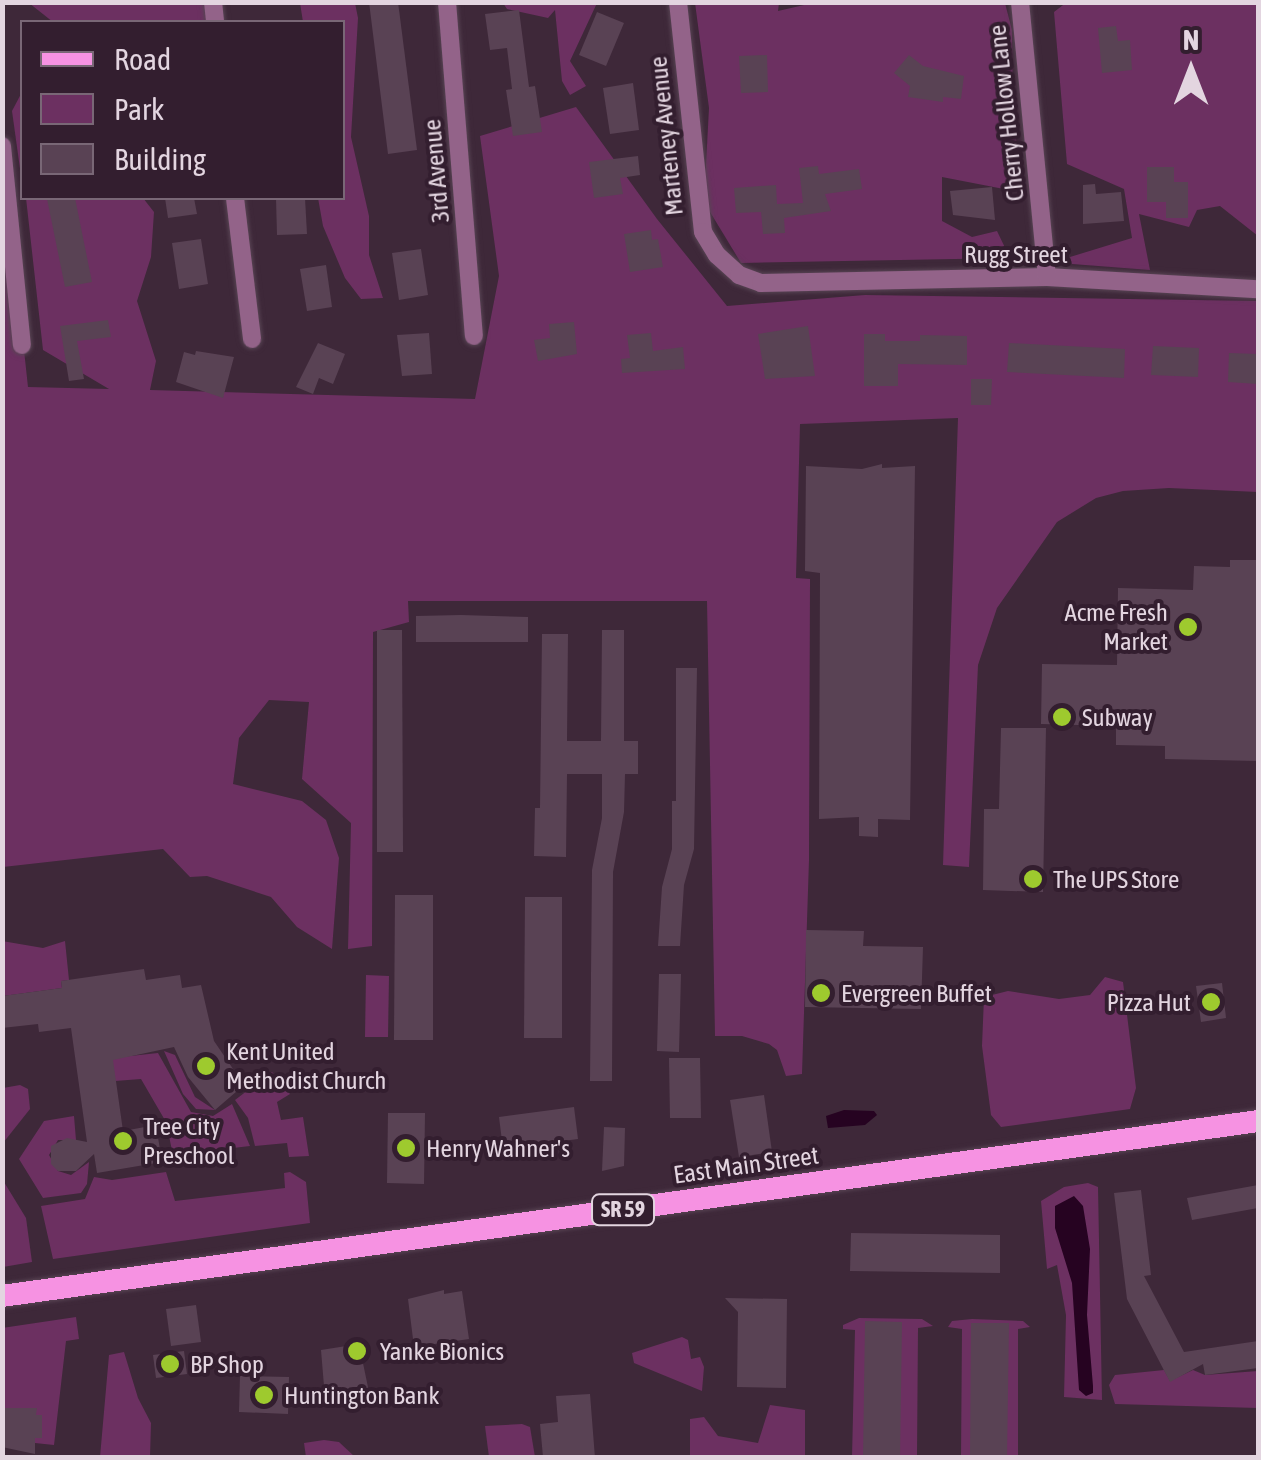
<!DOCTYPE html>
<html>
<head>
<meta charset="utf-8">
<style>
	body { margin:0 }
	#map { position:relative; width:1261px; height:1460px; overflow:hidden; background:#3e2839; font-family:"Asap Condensed",sans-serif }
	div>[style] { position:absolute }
	.green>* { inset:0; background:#6c3061 }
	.water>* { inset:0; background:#260321 }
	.building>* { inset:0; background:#594254 }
	.roads { filter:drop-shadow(0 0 2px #584454) drop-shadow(0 0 2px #584454) }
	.minor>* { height:18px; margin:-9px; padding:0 9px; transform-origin:9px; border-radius:9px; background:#936389 }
	.major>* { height:22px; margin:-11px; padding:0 11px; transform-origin:11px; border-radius:11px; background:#f692e2 }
	.dots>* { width:28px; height:28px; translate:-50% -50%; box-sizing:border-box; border:5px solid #331e2f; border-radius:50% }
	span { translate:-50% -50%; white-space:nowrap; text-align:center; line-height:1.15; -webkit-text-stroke:8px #331e2f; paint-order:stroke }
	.shield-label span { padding:2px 8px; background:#331e2f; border:2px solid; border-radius:8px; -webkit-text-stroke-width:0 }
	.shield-label { font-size:22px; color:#e3d5e0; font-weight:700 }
	.street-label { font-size:25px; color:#e3d5e0 }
	.poi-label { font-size:25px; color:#e3d5e0 }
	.right { translate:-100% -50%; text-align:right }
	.left { translate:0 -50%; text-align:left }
	.frame { position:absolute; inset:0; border:5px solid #e3d5e0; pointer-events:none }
	.legend { position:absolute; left:20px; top:20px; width:325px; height:180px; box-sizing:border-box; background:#331e2f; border:2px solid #796776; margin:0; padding:12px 18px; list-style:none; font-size:30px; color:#e3d5e0 }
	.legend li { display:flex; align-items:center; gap:20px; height:50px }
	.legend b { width:50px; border:2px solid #796776 }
	.north { position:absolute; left:1141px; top:20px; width:100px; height:100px; -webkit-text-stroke:8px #331e2f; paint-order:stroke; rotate:0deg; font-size:28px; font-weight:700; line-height:40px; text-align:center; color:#e3d5e0 }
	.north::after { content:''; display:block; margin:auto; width:35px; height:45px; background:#e3d5e0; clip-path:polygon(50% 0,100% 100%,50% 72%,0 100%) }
</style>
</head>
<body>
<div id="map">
	<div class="green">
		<div style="clip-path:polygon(817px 2px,1005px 3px,1012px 30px,1013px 120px,1025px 193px,942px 177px,942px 221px,972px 237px,997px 231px,1010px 258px,741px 263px,704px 202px,709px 108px,695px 3px,779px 3px,778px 11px)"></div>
		<div style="clip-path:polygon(1067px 2px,1258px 3px,1258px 236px,1220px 206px,1197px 210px,1189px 227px,1139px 214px,1150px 270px,1072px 264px,1070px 257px,1132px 238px,1124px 189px,1067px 164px,1054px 12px)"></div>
		<div style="clip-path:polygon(29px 3px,205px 3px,206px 22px,53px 22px)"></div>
		<div style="clip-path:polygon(300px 3px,355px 3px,358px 18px,351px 137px,369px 216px,369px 255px,383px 298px,361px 299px,345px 278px,323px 226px,318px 198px,342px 198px,342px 22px,303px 22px)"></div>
		<div style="clip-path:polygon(503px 3px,597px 3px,570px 61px,586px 86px,570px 95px,562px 81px,555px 10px,548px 18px,507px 9px)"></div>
		<div style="clip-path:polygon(22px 92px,22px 183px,12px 111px)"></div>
		<div style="clip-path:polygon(576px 107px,657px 219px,727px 306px,865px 295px,1258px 301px,1258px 492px,1169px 488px,1123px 491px,1096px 498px,1057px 522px,997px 608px,978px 665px,969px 867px,943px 865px,958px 418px,800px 424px,796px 578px,810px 579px,809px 860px,802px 1074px,786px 1076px,777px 1050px,769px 1044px,742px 1036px,715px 1036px,707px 601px,408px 601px,409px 622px,373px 632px,372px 946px,348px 949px,351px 823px,302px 779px,309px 702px,269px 700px,239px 738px,233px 784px,302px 801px,326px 820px,339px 858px,332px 949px,297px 927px,271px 897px,207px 876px,190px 877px,163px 849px,3px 867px,2px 146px,28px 387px,109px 389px,43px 350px,26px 198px,143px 198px,154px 212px,151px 257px,137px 301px,156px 361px,150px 390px,475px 399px,499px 276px,480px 136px)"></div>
		<div style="clip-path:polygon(2px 941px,43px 948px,65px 941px,69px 980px,61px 981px,62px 988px,3px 996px)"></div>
		<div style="clip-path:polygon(366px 975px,389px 976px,388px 1037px,365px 1037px)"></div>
		<div style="clip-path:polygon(1105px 977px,1123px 982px,1136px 1088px,1130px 1109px,1001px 1127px,991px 1115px,982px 1046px,984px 997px,1008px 991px,1059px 999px,1090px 995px)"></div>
		<div style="clip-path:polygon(164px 1051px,175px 1055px,195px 1097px,215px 1110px,196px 1109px,183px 1094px)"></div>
		<div style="clip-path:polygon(158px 1053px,191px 1112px,213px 1116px,232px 1104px,250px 1146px,173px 1155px,166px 1122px,141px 1079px,115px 1081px,112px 1058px)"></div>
		<div style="clip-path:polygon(272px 1072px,290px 1094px,277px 1102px,281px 1120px,303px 1117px,309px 1156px,289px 1157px,287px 1143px,255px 1146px,248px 1118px,235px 1100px)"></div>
		<div style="clip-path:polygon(20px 1085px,28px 1089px,30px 1109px,3px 1143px,3px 1088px)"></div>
		<div style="clip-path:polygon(74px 1116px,76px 1140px,58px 1140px,49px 1155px,58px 1171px,71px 1175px,89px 1162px,87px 1184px,81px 1193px,43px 1198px,19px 1159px,44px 1121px)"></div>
		<div style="clip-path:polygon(166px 1172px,175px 1201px,285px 1188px,284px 1173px,290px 1172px,306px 1182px,310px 1223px,53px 1259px,41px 1206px,85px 1199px,94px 1177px,112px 1180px)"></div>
		<div style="clip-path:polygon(4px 1182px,26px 1218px,32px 1262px,3px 1267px)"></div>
		<div style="clip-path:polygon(1088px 1183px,1098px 1187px,1102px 1400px,1064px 1397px,1066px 1315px,1057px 1265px,1047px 1269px,1041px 1201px,1064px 1187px)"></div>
		<div style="clip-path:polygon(76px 1317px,79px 1339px,66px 1341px,54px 1445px,35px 1443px,35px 1438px,42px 1438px,42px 1416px,36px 1415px,36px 1408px,3px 1408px,2px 1328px)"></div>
		<div style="clip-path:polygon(859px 1318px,922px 1319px,933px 1326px,918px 1328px,917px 1457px,852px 1457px,855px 1330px,843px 1329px,843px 1325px)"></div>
		<div style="clip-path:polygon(972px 1319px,1023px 1321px,1030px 1327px,1018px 1329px,1018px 1457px,961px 1457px,962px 1329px,948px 1327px,952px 1321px)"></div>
		<div style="clip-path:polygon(682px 1337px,688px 1340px,691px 1359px,700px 1357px,704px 1367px,702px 1391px,634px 1363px,632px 1353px)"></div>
		<div style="clip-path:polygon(124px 1352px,138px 1398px,151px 1423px,150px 1457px,100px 1457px,109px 1355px)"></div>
		<div style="clip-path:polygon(1164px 1370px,1170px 1381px,1193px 1370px,1205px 1375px,1258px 1371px,1258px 1408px,1115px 1404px,1109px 1385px,1115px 1375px)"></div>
		<div style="clip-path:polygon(770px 1405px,805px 1410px,805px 1457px,690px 1457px,690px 1419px,704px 1417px,718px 1436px,758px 1443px)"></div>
		<div style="clip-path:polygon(522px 1424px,530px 1427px,535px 1457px,489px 1457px,485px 1426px)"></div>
		<div style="clip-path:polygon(324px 1440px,339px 1442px,355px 1457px,306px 1457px,304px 1443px)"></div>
	</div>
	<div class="water">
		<div style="clip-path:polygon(844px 1110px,874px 1111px,877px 1115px,865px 1125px,828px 1128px,826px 1116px)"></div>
		<div style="clip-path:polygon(1074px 1196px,1083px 1206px,1090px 1249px,1087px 1315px,1093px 1386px,1093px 1393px,1086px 1396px,1079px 1390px,1072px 1283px,1055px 1228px,1055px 1206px)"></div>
	</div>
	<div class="building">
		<div style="clip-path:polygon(369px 2px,398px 2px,417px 150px,388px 154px)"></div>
		<div style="clip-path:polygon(519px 10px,529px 87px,535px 86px,542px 132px,513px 136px,506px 90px,512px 89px,507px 48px,490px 50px,485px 14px)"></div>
		<div style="clip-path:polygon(597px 12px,624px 23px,606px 66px,579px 55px)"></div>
		<div style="clip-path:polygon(1116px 26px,1118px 41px,1130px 40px,1132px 70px,1102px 73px,1098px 28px)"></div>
		<div style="clip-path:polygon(767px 55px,768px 92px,741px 93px,739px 56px)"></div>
		<div style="clip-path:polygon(909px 55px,923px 66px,964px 76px,961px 99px,943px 97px,943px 102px,908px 97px,910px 86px,894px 73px)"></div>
		<div style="clip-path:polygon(633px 83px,639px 130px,610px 134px,603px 88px)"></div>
		<div style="clip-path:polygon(638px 156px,640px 175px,620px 178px,623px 194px,594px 198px,589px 162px)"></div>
		<div style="clip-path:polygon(818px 166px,819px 174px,859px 169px,862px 189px,825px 194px,831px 211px,784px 218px,785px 233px,763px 234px,761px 212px,736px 213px,734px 188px,776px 185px,777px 204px,803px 203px,799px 168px)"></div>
		<div style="clip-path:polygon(1147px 167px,1174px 167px,1174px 182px,1188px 182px,1188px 218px,1166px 218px,1166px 202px,1147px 202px)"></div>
		<div style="clip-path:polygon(1095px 184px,1096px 194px,1121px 192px,1124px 221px,1083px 224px,1083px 185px)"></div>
		<div style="clip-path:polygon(992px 187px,995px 220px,953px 215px,950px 191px)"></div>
		<div style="clip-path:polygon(56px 198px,75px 198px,92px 282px,65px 287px,47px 199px)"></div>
		<div style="clip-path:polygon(165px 198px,194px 198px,197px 214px,168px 218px)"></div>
		<div style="clip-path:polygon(276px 198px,305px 198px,307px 234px,277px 235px)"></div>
		<div style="clip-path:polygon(651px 230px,652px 240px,658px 239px,663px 267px,630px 272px,624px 234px)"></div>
		<div style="clip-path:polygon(201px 239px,208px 284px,179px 289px,172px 243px)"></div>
		<div style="clip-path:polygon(421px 249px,428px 295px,399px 300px,392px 253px)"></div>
		<div style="clip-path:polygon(326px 265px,332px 307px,307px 311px,300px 269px)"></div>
		<div style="clip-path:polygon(108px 320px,111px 337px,77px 341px,84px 379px,69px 381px,60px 326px)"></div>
		<div style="clip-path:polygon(574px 322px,577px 354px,538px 361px,534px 340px,550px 338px,549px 324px)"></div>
		<div style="clip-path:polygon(808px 326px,815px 376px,765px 379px,758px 334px)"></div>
		<div style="clip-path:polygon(429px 333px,432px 374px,402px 376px,397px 335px)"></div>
		<div style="clip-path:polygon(651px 333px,653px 351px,683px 347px,685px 369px,622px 373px,621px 359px,630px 358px,627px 335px)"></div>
		<div style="clip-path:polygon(864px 334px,885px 334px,885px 341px,920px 341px,920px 335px,967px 336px,967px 365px,898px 364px,898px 386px,864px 386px)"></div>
		<div style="clip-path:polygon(318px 343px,345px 354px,333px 384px,319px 378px,313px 394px,296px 387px)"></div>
		<div style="clip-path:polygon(1009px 343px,1125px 349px,1124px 378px,1007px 372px)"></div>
		<div style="clip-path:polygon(1153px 346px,1199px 348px,1198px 377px,1151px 375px)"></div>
		<div style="clip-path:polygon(196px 351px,234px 357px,223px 398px,176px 382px,184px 352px,195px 355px)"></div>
		<div style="clip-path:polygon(1229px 353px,1258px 354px,1258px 384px,1228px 382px)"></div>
		<div style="clip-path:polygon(971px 379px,992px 379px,991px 405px,971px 405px)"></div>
		<div style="clip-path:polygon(882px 464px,882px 468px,915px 466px,910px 820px,878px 819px,878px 837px,859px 836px,859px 817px,819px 819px,820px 573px,805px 571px,806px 466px,862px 469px)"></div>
		<div style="clip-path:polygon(1230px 560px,1258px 560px,1258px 761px,1165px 759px,1165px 746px,1116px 745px,1116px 726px,1041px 724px,1042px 664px,1117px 665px,1118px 588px,1193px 590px,1194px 566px,1230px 567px)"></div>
		<div style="clip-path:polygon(461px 615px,528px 617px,528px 642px,416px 642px,416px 616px)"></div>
		<div style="clip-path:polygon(377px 630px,402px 630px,403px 852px,377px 852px)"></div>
		<div style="clip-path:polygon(602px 630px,624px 630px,624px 741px,638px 741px,638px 774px,625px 774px,624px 812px,613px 872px,612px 1081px,590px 1081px,592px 870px,602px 818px,602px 774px,567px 774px,566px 857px,534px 856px,535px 808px,540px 808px,542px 634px,568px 634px,567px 741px,601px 741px)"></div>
		<div style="clip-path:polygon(676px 668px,697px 668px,694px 849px,684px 885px,680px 946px,658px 946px,662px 887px,672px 849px,672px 801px,676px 801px)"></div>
		<div style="clip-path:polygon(1001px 728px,1046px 728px,1043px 892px,983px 890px,984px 809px,999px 809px)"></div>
		<div style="clip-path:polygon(395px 895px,433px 895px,433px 1040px,394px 1040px)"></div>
		<div style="clip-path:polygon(525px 897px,562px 897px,562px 1038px,524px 1038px)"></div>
		<div style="clip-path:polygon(806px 930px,864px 931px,863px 946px,923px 947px,921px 1009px,805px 1007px)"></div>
		<div style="clip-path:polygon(144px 969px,146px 980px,180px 975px,182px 988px,201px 985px,214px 1041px,244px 1085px,215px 1110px,188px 1077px,174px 1047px,113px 1060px,123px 1131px,156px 1125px,162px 1162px,97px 1173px,94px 1154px,76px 1171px,58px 1171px,51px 1164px,51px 1146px,67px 1138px,87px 1142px,71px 1028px,39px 1032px,38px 1024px,2px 1028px,2px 996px,62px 988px,61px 981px)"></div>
		<div style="clip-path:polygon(659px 974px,681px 974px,679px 1052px,657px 1051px)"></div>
		<div style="clip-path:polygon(1222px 983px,1226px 1018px,1201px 1022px,1196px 986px)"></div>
		<div style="clip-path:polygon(669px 1058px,700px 1058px,701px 1118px,670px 1118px)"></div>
		<div style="clip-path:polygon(764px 1095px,772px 1152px,739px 1157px,730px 1100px)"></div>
		<div style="clip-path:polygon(574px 1107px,578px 1139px,503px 1149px,499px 1117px)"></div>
		<div style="clip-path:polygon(388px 1113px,425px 1113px,424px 1184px,387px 1183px)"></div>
		<div style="clip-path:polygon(604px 1127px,625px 1128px,624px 1166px,602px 1171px)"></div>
		<div style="clip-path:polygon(1258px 1185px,1258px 1208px,1192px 1220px,1187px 1198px)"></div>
		<div style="clip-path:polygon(1141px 1190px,1151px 1275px,1144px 1276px,1184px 1352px,1258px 1341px,1258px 1368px,1205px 1375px,1203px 1364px,1170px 1382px,1127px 1299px,1114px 1193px)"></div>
		<div style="clip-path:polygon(851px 1233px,1000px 1235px,1000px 1273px,850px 1271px)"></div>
		<div style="clip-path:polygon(444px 1290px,444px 1294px,462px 1291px,469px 1339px,414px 1347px,408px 1299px)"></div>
		<div style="clip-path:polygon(725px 1298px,787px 1299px,786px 1388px,737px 1387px,738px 1312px)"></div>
		<div style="clip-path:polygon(196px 1305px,201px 1342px,171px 1346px,166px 1309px)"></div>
		<div style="clip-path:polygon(865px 1321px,902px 1322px,900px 1458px,863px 1458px)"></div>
		<div style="clip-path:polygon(971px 1323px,1009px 1323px,1007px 1458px,970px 1458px)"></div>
		<div style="clip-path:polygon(359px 1344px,369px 1392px,325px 1398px,321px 1350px)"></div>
		<div style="clip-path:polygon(184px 1351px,187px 1374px,156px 1378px,153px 1355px)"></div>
		<div style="clip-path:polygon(240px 1376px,289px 1377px,288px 1414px,239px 1412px)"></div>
		<div style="clip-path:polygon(590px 1394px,595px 1458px,543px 1457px,540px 1424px,558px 1422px,556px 1396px)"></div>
		<div style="clip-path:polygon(2px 1408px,37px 1408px,36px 1415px,42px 1415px,42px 1438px,35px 1438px,35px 1454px,2px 1447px)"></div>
	</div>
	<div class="roads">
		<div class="minor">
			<div style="left:213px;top:2px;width:20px;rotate:84deg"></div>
			<div style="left:447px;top:2px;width:335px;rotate:85.4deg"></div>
			<div style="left:678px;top:2px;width:231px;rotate:83.8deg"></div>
			<div style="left:703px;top:232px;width:27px;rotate:59deg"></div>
			<div style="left:717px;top:255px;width:30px;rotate:42deg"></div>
			<div style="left:739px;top:275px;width:23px;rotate:20deg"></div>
			<div style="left:761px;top:283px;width:286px;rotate:-1.2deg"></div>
			<div style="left:1047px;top:277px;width:211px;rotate:3.3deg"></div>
			<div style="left:1020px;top:2px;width:276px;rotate:84.4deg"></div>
			<div style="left:2px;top:146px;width:200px;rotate:84.3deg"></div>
			<div style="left:235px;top:198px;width:142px;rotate:83.1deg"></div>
		</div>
		<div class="major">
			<div style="left:2px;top:1296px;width:1268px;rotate:-7.93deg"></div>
		</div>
	</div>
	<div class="dots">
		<div style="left:1188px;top:627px;background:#9eca2e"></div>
		<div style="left:1062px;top:717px;background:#9eca2e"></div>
		<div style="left:1033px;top:879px;background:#9eca2e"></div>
		<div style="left:821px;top:993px;background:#9eca2e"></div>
		<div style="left:1211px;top:1002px;background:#9eca2e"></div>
		<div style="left:206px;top:1066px;background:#9eca2e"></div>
		<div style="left:123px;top:1141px;background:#9eca2e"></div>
		<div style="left:406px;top:1148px;background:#9eca2e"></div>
		<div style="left:357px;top:1351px;background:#9eca2e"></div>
		<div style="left:170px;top:1364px;background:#9eca2e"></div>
		<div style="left:264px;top:1395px;background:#9eca2e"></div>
	</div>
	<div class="shield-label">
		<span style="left:623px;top:1210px">SR 59</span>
	</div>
	<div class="street-label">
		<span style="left:1006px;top:113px;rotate:-96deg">Cherry Hollow Lane</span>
		<span style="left:666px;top:136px;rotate:-96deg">Marteney Avenue</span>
		<span style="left:436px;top:171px;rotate:-95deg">3rd Avenue</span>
		<span style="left:1016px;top:254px">Rugg Street</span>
		<span style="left:746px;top:1165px;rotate:-8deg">East Main Street</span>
	</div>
	<div class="poi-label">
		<span class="right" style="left:1168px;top:627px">Acme Fresh<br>Market</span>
		<span class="left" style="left:1082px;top:717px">Subway</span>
		<span class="left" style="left:1053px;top:879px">The UPS Store</span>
		<span class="left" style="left:841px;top:993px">Evergreen Buffet</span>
		<span class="right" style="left:1191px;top:1002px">Pizza Hut</span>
		<span class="left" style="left:226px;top:1066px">Kent United<br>Methodist Church</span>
		<span class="left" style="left:143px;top:1141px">Tree City<br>Preschool</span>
		<span class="left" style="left:426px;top:1148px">Henry Wahner's</span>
		<span class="left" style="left:380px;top:1351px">Yanke Bionics</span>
		<span class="left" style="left:190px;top:1364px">BP Shop</span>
		<span class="left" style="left:284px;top:1395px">Huntington Bank</span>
	</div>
	<div class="frame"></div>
	<ul class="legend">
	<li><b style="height:12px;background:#f692e2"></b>Road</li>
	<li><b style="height:28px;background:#6c3061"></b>Park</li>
	<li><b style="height:28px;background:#594254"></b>Building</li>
	</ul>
	<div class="north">N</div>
</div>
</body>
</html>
